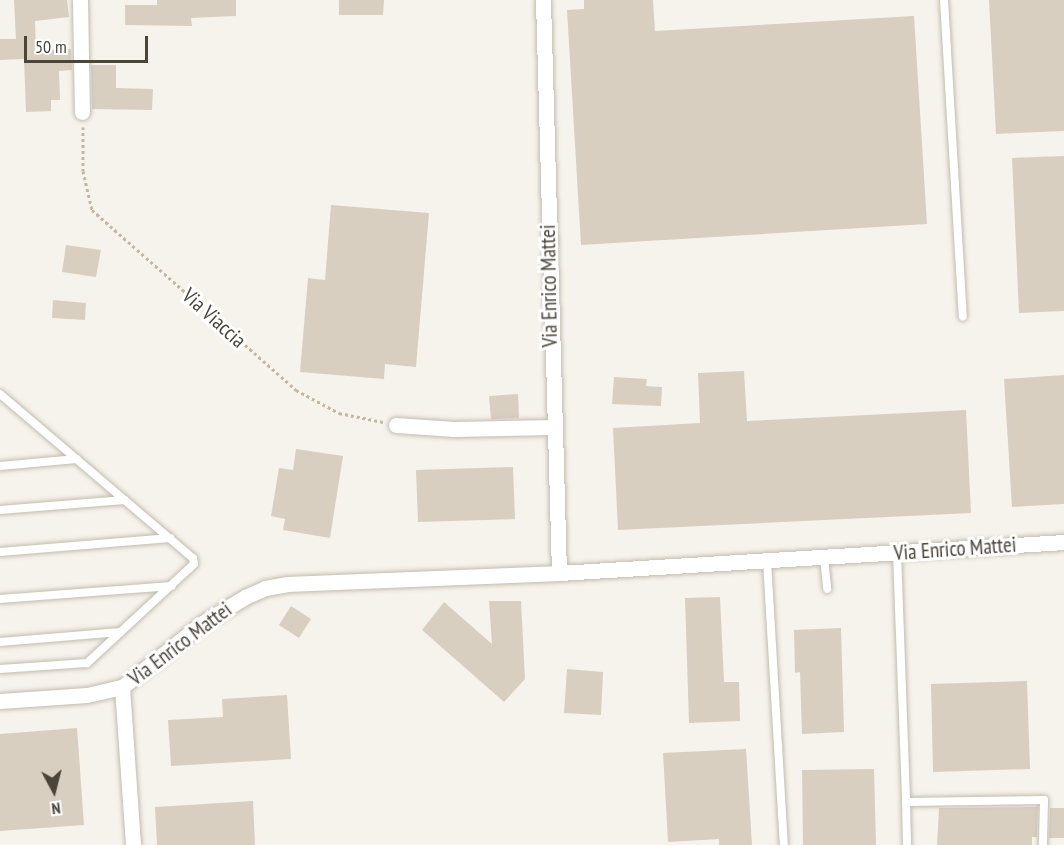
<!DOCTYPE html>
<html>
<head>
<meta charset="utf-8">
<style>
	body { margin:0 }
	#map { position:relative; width:1064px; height:845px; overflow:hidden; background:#f6f3ec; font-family:"PT Sans Narrow",sans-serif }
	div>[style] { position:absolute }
	.building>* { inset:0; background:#d8cfc1 }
	.path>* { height:3px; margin-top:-1.5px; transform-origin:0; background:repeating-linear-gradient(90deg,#c4b79f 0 3px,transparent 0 6px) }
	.roads { filter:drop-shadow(0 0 2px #c2bbae) drop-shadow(0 0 2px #c2bbae) }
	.service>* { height:8px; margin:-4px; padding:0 4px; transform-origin:4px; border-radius:4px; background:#fff }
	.minor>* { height:15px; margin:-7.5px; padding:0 7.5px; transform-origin:7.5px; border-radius:7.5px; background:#fff }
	span { translate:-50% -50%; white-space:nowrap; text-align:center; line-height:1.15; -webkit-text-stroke:6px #fff; paint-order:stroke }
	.street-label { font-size:21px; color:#4b4439 }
	.north { position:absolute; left:24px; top:761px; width:60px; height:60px; -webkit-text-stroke:4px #fff; paint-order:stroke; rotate:173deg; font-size:16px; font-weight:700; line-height:24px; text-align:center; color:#4b4439 }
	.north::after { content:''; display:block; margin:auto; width:21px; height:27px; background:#4b4439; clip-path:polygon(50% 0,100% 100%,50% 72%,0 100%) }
	.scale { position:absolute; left:24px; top:36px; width:124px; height:27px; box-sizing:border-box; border:3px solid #4b4439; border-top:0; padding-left:8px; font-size:18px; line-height:21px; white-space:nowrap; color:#4b4439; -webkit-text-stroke:4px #fff; paint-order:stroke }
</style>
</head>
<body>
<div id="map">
	<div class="building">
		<div style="clip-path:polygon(14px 0,67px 0,69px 17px,35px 21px,36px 50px,71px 49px,72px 70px,59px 71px,60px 100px,51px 100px,51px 111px,26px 112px,24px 59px,0 60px,0 39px,16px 39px)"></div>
		<div style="clip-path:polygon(157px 0,236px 0,236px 16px,191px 18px,192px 26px,125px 25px,125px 5px,157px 5px)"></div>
		<div style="clip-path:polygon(339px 0,384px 0,383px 15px,339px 15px)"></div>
		<div style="clip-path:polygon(584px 0,653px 0,655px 31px,914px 16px,927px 224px,581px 245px,567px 10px,584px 9px)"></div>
		<div style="clip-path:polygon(989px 0,1064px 0,1064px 131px,996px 134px)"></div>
		<div style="clip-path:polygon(91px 65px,116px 65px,116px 88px,153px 89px,152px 110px,92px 109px)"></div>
		<div style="clip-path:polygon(1064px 156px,1064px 311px,1019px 313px,1012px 158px)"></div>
		<div style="clip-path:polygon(331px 205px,429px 213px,416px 367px,385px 364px,384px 379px,300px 372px,308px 278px,325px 280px)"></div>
		<div style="clip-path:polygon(66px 245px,101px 250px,96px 277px,62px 272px)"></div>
		<div style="clip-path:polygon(53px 300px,86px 303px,85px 320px,52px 318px)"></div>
		<div style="clip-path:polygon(744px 371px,747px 421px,966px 410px,971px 513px,618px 530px,613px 428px,700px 423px,698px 373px)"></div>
		<div style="clip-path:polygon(1064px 375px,1064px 504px,1012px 507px,1004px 379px)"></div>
		<div style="clip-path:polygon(614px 377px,647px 379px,646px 386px,662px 387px,661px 406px,612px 404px)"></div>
		<div style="clip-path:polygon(518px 394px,519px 418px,491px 419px,489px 396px)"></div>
		<div style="clip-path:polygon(296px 449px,343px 456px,330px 538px,283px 530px,285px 519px,271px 516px,279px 468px,293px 470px)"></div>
		<div style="clip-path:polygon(513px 467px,515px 519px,418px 522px,416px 470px)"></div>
		<div style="clip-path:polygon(720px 597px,724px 682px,739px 682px,740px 721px,689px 723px,685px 598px)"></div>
		<div style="clip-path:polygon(489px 601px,521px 601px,525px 679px,504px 702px,422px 630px,444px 602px,492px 644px)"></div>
		<div style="clip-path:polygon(291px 606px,311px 619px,299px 638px,279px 625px)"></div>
		<div style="clip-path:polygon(841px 628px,844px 732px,802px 734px,800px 672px,795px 673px,794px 630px)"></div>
		<div style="clip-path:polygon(567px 669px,603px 672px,601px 715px,564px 713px)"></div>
		<div style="clip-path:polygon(1027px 681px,1030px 769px,933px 772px,931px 684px)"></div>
		<div style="clip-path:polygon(287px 695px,291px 759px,171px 766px,168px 720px,223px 717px,222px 699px)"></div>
		<div style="clip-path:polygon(77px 728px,84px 825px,0 831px,0 734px)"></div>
		<div style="clip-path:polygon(746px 749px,752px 845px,719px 845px,719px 839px,668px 842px,663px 753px)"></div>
		<div style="clip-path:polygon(874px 769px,876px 845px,803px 845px,802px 770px)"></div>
		<div style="clip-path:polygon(253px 801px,255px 845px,157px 845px,155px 807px)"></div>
		<div style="clip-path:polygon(1038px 807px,1037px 837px,1032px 837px,1032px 845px,937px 845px,939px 808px)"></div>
		<div style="clip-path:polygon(1050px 808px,1064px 808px,1064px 838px,1049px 838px)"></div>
	</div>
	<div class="path">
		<div style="left:83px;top:127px;width:44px;rotate:90deg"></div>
		<div style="left:83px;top:171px;width:40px;rotate:77deg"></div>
		<div style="left:92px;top:210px;width:272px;rotate:41.4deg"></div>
		<div style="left:296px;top:390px;width:49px;rotate:28.1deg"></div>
		<div style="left:339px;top:413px;width:45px;rotate:11.6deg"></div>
	</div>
	<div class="roads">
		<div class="service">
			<div style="left:944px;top:0;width:317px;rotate:86.6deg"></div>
			<div style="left:0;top:394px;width:253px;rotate:40.4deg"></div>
			<div style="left:193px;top:558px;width:6px;rotate:81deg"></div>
			<div style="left:194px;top:564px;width:146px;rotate:137.2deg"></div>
			<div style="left:87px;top:663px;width:87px;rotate:176.1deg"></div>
			<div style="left:0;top:466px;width:77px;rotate:-5.2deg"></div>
			<div style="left:0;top:510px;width:125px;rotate:-4.6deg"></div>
			<div style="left:0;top:552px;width:171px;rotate:-4.7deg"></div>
			<div style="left:897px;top:553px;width:249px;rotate:87.9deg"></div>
			<div style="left:824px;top:558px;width:31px;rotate:84deg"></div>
			<div style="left:767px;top:561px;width:285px;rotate:86.6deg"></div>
			<div style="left:0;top:599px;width:172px;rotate:-4.3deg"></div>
			<div style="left:0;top:642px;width:121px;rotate:-4.7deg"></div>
			<div style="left:907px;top:845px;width:43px;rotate:-91.3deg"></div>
			<div style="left:906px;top:802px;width:138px;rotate:-0.8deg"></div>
			<div style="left:1044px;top:800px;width:45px;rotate:91.3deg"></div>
		</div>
		<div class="minor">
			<div style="left:80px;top:0;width:112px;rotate:89deg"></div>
			<div style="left:543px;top:0;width:573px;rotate:88.4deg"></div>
			<div style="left:396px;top:425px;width:58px;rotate:3.9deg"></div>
			<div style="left:454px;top:429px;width:99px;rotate:-1.2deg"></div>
			<div style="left:122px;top:687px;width:158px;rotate:86deg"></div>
			<div style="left:0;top:701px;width:87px;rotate:-3.9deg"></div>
			<div style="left:87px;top:695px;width:36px;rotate:-13deg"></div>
			<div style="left:122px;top:687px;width:101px;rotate:-38.6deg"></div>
			<div style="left:201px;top:624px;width:52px;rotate:-31.5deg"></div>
			<div style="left:245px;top:597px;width:22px;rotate:-24deg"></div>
			<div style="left:265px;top:588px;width:23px;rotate:-10deg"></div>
			<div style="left:288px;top:584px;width:271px;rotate:-2.3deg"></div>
			<div style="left:559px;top:573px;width:506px;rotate:-3.51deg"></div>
		</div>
	</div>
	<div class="street-label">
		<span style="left:549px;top:286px;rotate:-91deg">Via Enrico Mattei</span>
		<span style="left:214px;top:318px;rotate:42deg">Via Viaccia</span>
		<span style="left:955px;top:549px;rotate:-4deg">Via Enrico Mattei</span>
		<span style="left:180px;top:644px;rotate:-37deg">Via Enrico Mattei</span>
	</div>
	<div class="north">N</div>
	<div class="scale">50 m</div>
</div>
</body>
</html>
